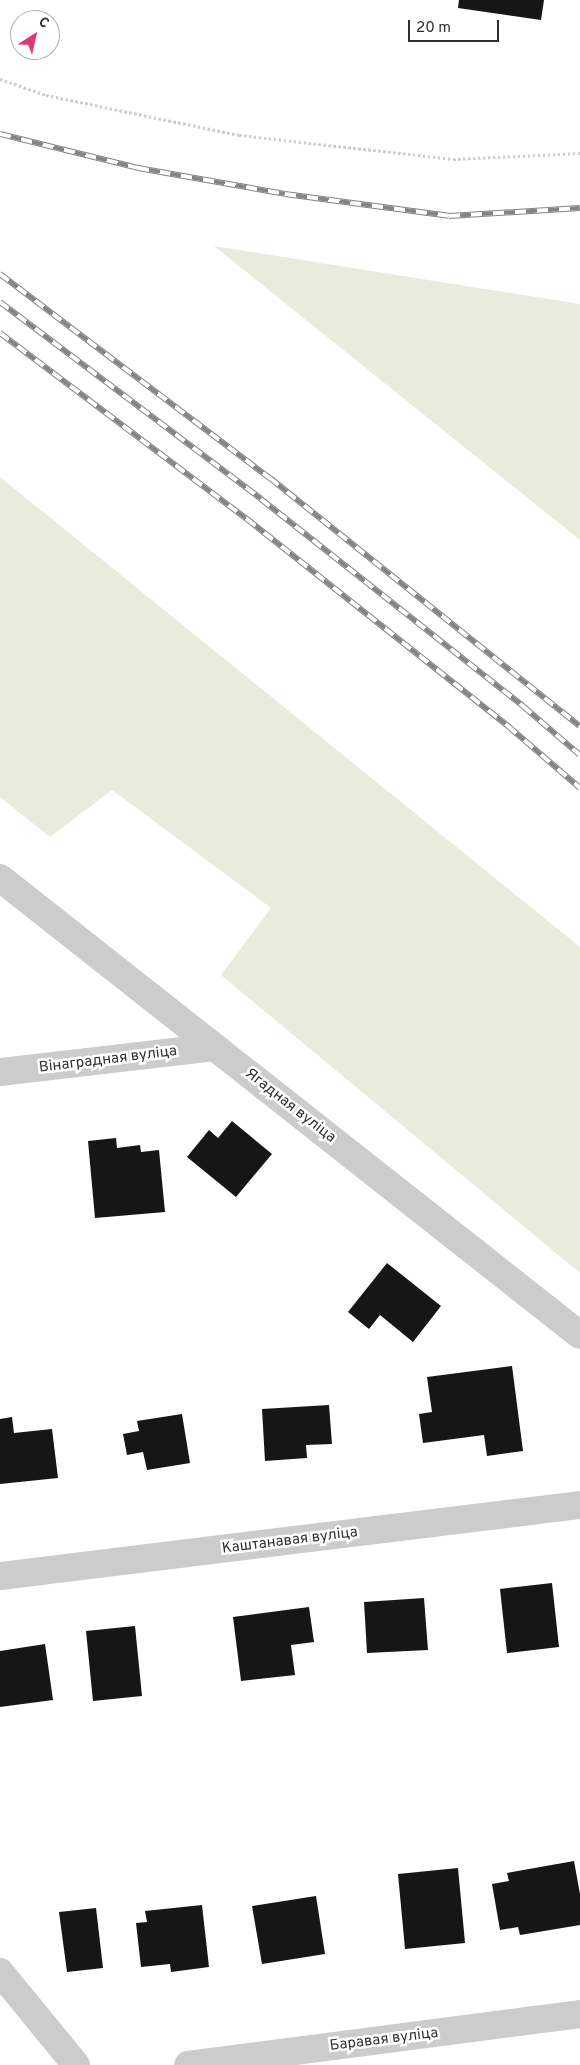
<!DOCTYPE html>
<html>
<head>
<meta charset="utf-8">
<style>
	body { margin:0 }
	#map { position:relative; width:580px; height:2065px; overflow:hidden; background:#fff; font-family:Overpass,sans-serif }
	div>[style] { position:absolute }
	.green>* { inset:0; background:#e9ecdd }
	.building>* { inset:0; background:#161616 }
	.path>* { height:3px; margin-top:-1.5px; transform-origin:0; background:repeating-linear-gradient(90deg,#ccc 0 2.5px,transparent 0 5px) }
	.street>* { height:28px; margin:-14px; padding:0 14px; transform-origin:14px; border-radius:14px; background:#ccc }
	.rail>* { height:5.5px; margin-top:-2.75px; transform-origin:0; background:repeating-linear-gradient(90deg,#fff 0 11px,#848484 0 22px); box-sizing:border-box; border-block:1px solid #848484 }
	span { translate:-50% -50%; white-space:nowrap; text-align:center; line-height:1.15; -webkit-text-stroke:5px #fff; paint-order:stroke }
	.street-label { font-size:15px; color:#2f2f2f }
	.north { position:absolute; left:10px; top:10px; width:50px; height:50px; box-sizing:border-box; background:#fff; border:1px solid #acacac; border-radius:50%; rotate:35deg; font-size:14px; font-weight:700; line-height:20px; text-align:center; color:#2f2f2f }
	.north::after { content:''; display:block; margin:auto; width:18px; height:22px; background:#df3877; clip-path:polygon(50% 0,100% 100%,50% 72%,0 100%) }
	.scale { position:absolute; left:408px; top:20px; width:91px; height:22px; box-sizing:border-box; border:2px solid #2f2f2f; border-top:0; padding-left:6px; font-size:15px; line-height:18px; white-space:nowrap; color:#2f2f2f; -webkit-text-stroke:4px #fff; paint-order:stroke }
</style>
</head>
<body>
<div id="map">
	<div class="green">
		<div style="clip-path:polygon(214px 246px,580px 304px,580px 540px)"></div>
		<div style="clip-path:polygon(0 477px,580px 947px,580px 1273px,221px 975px,271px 908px,112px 790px,50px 837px,0 797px)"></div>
	</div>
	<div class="building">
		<div style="clip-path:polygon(459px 0,544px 0,541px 20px,458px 8px)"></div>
		<div style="clip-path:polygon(232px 1121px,272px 1154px,236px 1197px,187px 1157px,209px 1130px,218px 1138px)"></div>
		<div style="clip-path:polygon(116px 1138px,117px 1148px,140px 1145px,141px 1152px,159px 1150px,165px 1212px,95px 1218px,88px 1141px)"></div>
		<div style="clip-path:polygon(387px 1263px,441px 1306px,413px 1342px,380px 1315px,369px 1329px,348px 1312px)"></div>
		<div style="clip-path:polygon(512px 1366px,523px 1451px,487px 1456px,484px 1435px,423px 1443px,419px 1414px,432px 1412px,427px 1377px)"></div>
		<div style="clip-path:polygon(329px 1405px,332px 1444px,306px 1445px,307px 1458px,265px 1461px,262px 1409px)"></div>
		<div style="clip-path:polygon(182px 1414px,190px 1463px,147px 1470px,143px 1452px,127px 1455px,123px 1434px,139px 1431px,137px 1421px)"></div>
		<div style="clip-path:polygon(12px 1417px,14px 1433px,52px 1429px,58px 1478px,0 1484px,0 1419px)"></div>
		<div style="clip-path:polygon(552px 1583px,559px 1647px,507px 1653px,500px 1589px)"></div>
		<div style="clip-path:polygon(424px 1598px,428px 1650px,367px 1653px,364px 1602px)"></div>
		<div style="clip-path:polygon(309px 1607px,314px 1642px,291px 1645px,295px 1675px,241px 1681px,233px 1617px)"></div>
		<div style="clip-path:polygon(135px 1626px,142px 1696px,93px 1701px,86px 1631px)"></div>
		<div style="clip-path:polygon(45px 1644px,53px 1700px,0 1707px,0 1651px)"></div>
		<div style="clip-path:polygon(574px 1861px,580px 1894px,580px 1925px,520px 1935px,518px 1927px,500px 1930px,492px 1884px,509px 1881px,507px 1873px)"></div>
		<div style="clip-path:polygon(458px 1868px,465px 1943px,405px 1949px,398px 1874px)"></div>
		<div style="clip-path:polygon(316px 1896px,325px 1954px,262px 1964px,252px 1906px)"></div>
		<div style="clip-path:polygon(202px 1905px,209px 1967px,171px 1972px,170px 1964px,141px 1967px,136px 1923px,147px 1922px,145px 1911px)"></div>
		<div style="clip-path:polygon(96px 1908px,103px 1968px,67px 1972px,59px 1912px)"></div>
	</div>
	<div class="path">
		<div style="left:0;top:79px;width:49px;rotate:19.2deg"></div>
		<div style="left:46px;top:95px;width:197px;rotate:11.7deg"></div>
		<div style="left:239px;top:135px;width:215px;rotate:6.4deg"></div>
		<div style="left:453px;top:159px;width:127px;rotate:-2.7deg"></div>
	</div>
	<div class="street">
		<div style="left:0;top:878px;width:738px;rotate:38.24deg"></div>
		<div style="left:0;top:1072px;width:216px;rotate:-6.6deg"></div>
		<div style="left:0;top:1576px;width:584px;rotate:-6.98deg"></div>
		<div style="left:0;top:1972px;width:120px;rotate:50.7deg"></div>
		<div style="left:188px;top:2065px;width:395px;rotate:-7.4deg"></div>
	</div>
	<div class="rail">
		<div style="left:0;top:134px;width:142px;rotate:13.8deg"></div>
		<div style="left:138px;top:168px;width:149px;rotate:10deg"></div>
		<div style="left:285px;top:194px;width:165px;rotate:7.6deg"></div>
		<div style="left:449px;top:216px;width:131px;rotate:-3.5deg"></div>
		<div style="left:0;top:274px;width:338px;rotate:37.1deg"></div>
		<div style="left:270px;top:478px;width:397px;rotate:38.7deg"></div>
		<div style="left:0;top:302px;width:327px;rotate:37deg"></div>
		<div style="left:261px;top:499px;width:334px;rotate:38.3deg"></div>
		<div style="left:523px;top:706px;width:75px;rotate:40.7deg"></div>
		<div style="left:0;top:333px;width:309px;rotate:37deg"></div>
		<div style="left:247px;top:519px;width:333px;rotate:38.4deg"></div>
		<div style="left:508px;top:726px;width:95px;rotate:40.7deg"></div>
	</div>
	<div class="street-label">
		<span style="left:108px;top:1060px;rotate:-7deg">Вінаградная вуліца</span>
		<span style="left:290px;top:1106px;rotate:38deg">Ягадная вуліца</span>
		<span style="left:290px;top:1541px;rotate:-7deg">Каштанавая вуліца</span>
		<span style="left:384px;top:2040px;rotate:-7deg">Баравая вуліца</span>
	</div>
	<div class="north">С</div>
	<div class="scale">20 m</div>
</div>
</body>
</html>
